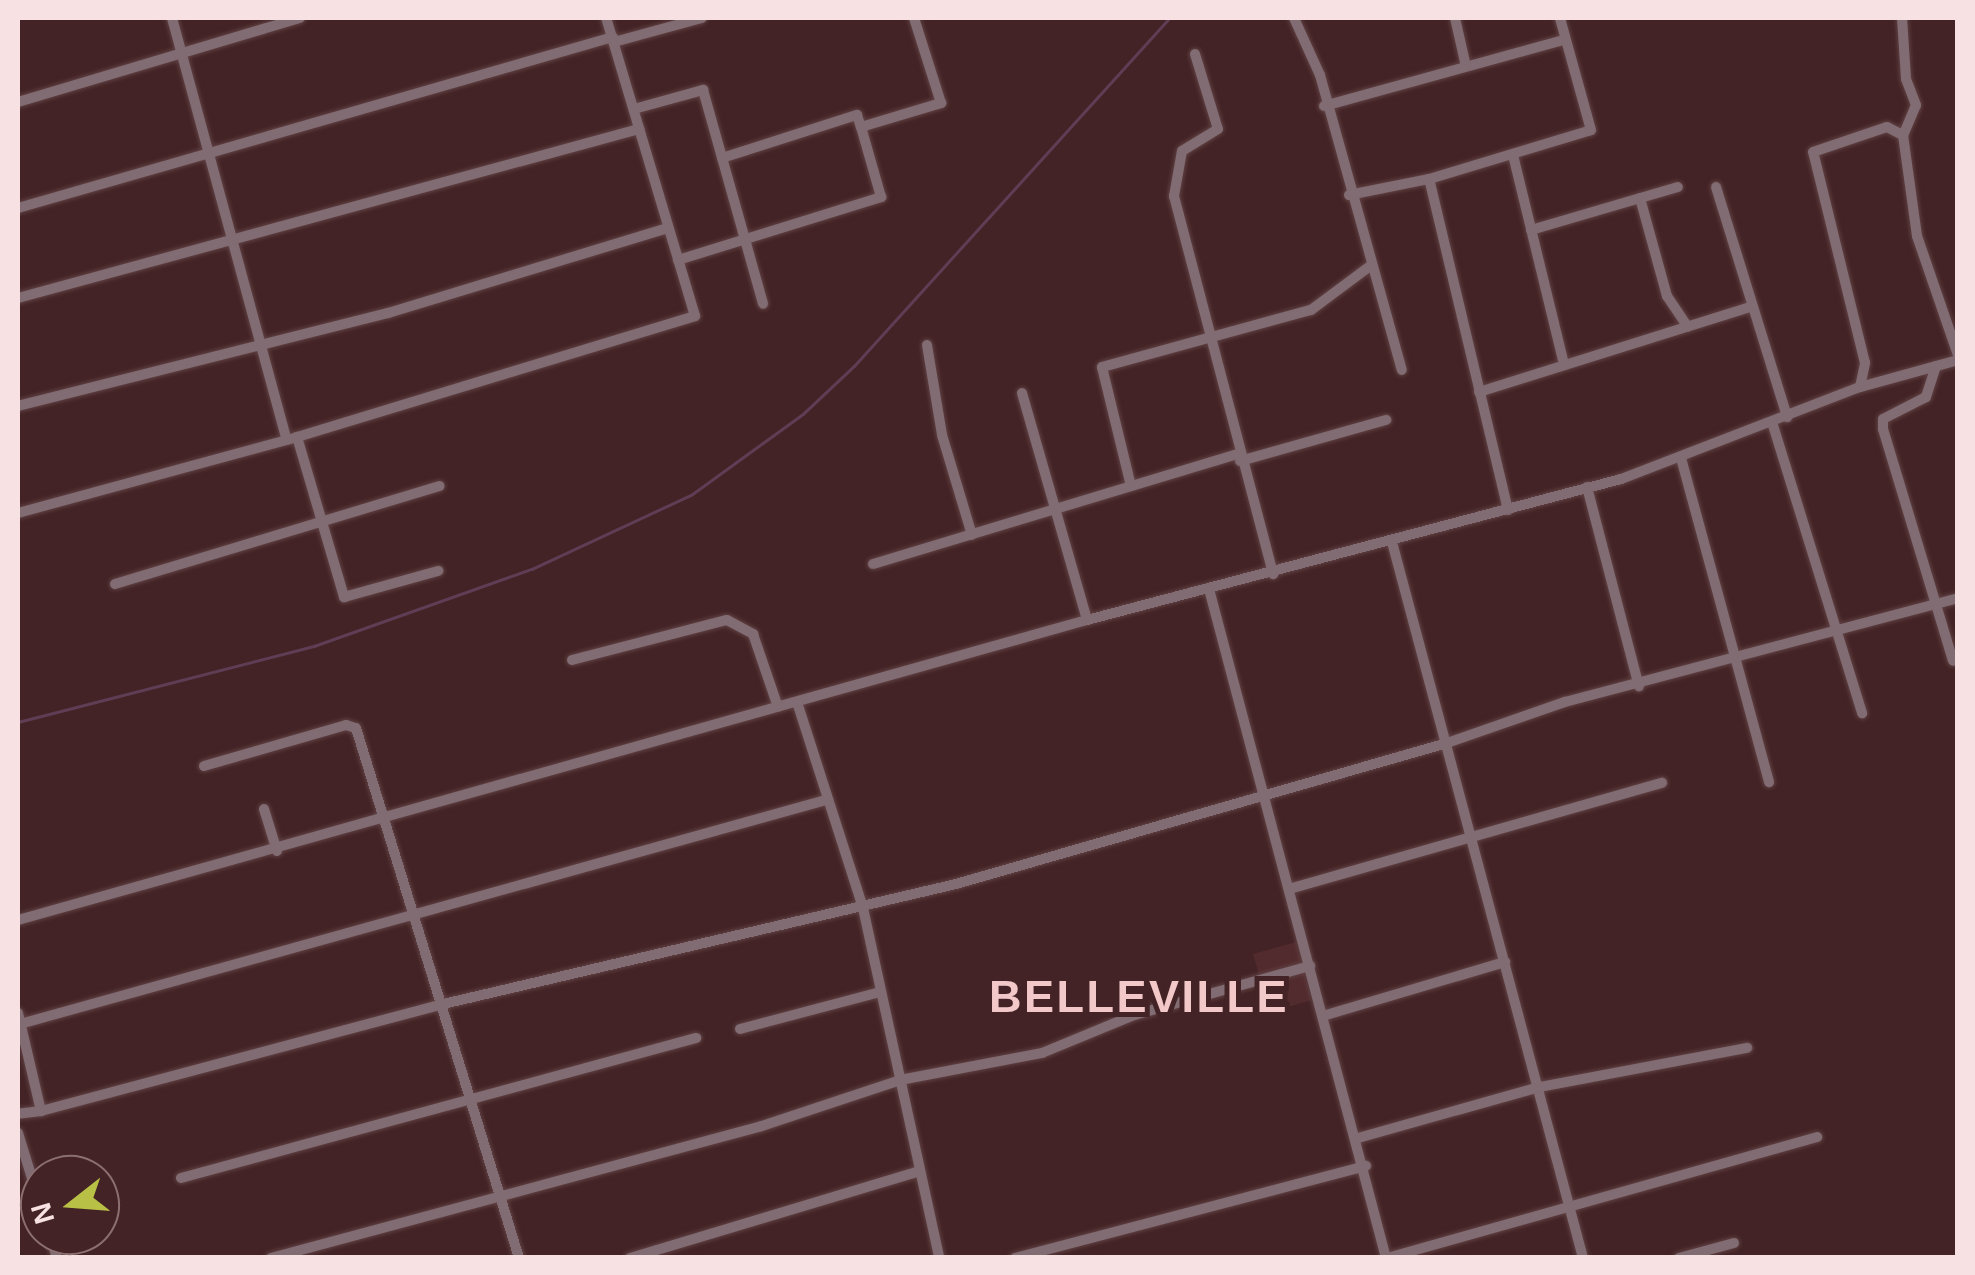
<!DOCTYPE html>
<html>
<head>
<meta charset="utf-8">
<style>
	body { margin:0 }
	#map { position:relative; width:1975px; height:1275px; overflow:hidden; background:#432325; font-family:Helvetica,sans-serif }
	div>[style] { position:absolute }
	.built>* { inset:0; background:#522b2e }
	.stream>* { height:2.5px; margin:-1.25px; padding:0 1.25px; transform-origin:1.25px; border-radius:1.25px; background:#5f3d55 }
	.roads { filter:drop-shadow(0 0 2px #604143) drop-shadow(0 0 2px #604143) }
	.minor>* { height:10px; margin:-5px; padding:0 5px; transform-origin:5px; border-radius:5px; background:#806c72 }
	span { translate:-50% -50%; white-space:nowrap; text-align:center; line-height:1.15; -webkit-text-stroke:10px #432325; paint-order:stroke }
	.district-label { font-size:45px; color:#f3c8c9; font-weight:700; letter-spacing:2.5px }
	.frame { position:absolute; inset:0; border:20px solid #f7e1e2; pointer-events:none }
	.north { position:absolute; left:20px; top:1155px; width:100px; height:100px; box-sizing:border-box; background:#432325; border:2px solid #8b6f71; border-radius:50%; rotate:253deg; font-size:28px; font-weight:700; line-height:40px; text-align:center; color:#f7e1e2 }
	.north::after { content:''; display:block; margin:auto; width:35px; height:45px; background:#b9c046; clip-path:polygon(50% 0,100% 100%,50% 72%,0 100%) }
</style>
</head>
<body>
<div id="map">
	<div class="built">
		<div style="clip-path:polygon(1296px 942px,1312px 1000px,1270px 1012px,1253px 954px)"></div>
	</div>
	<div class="stream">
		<div style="left:18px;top:722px;width:306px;rotate:-14.4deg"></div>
		<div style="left:314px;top:646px;width:231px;rotate:-19.5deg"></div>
		<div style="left:532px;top:569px;width:175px;rotate:-25deg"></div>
		<div style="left:691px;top:495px;width:138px;rotate:-35.9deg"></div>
		<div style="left:803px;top:414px;width:70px;rotate:-43.3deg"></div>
		<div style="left:854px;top:366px;width:469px;rotate:-47.8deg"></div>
	</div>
	<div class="roads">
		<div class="minor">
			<div style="left:172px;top:18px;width:437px;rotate:74.8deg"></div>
			<div style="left:1294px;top:18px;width:63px;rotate:65.5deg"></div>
			<div style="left:1320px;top:75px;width:306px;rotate:74.5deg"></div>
			<div style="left:1455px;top:18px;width:45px;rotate:77.2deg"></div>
			<div style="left:1902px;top:18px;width:61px;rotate:86.2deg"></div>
			<div style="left:1906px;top:79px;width:28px;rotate:69deg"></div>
			<div style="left:1916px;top:105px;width:33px;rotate:113deg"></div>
			<div style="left:1903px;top:135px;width:102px;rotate:82.1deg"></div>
			<div style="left:1917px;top:236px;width:126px;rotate:71deg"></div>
			<div style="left:614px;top:42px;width:91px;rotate:-15.3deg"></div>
			<div style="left:1195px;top:54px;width:78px;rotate:73deg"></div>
			<div style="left:1218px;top:129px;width:42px;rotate:148.6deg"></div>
			<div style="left:1182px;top:151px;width:46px;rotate:100.1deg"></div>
			<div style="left:1174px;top:196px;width:391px;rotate:75.3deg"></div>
			<div style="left:18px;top:102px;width:294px;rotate:-16.6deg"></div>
			<div style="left:1324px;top:106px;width:249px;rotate:-15.4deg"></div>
			<div style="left:634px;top:109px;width:72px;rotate:-15.4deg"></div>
			<div style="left:703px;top:90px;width:222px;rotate:74.3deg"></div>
			<div style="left:1513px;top:155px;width:215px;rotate:76.3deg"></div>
			<div style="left:722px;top:158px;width:142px;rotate:-17.7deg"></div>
			<div style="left:857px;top:115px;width:13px;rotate:72deg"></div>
			<div style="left:861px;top:127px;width:84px;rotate:-16.7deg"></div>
			<div style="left:941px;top:103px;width:89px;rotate:-107.6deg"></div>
			<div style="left:1716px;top:187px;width:241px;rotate:72.8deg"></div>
			<div style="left:1349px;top:195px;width:82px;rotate:-11.3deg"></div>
			<div style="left:1640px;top:198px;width:102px;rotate:74.6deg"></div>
			<div style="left:1667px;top:296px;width:37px;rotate:56deg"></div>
			<div style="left:18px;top:208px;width:619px;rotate:-16.03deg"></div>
			<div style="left:1531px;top:230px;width:153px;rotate:-16.3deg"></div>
			<div style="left:678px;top:260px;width:213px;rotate:-17.2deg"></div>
			<div style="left:881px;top:197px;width:73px;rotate:-105.9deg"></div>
			<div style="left:18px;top:298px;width:644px;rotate:-15.22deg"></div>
			<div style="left:927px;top:345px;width:91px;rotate:80.5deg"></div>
			<div style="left:942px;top:435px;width:104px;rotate:73.3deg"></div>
			<div style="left:1936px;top:366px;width:33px;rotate:108deg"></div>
			<div style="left:1926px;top:397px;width:48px;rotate:152.9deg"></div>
			<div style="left:1883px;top:419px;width:10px;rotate:90deg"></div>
			<div style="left:1883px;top:429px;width:242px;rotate:73.2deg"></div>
			<div style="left:1860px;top:387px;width:25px;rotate:-78deg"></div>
			<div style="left:1865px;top:363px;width:217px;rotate:-103.8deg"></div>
			<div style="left:1813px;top:152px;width:78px;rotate:-18.7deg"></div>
			<div style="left:1887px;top:127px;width:18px;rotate:27deg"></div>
			<div style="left:1479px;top:392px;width:285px;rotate:-17.4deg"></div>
			<div style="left:1022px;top:393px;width:236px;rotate:74deg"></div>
			<div style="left:18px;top:406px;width:382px;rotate:-14.1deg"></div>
			<div style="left:388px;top:313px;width:293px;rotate:-16.9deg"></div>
			<div style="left:1772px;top:422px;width:305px;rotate:72.8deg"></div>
			<div style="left:297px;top:437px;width:167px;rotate:73.6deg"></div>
			<div style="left:344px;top:597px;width:98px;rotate:-15.5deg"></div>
			<div style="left:1681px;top:458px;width:336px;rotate:74.8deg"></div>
			<div style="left:1240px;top:461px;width:152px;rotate:-15.7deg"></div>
			<div style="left:1131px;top:486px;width:122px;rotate:-103.7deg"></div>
			<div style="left:1102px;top:367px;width:217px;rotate:-15.3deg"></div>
			<div style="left:1311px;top:310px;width:72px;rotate:-36.6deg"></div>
			<div style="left:1587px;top:487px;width:206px;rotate:75.4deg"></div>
			<div style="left:1508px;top:510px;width:340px;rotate:-103.4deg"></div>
			<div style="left:1429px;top:179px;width:169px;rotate:-16.8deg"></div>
			<div style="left:1591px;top:130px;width:116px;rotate:-105.5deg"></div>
			<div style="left:18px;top:513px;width:289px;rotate:-15.2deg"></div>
			<div style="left:297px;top:437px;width:416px;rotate:-16.9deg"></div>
			<div style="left:695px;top:316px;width:311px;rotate:-106.6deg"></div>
			<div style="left:1392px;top:542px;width:741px;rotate:75.06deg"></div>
			<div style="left:873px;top:564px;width:381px;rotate:-16.8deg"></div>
			<div style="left:115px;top:584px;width:339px;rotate:-16.8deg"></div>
			<div style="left:1209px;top:589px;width:692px;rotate:75.18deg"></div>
			<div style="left:572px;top:660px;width:160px;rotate:-14.5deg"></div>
			<div style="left:727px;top:620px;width:30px;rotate:28deg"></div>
			<div style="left:753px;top:634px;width:77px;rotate:71.1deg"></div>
			<div style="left:797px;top:702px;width:216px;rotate:72.2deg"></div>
			<div style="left:863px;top:908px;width:358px;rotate:77.7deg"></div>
			<div style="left:204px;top:766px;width:148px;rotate:-16.1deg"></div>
			<div style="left:346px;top:725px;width:10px;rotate:17deg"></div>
			<div style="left:356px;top:728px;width:554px;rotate:72.9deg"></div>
			<div style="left:264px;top:809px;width:44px;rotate:72.8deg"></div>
			<div style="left:1289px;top:889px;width:388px;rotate:-15.9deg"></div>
			<div style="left:18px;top:920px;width:1110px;rotate:-15.68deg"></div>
			<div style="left:1087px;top:620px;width:552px;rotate:-14.79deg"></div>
			<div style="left:1621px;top:479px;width:256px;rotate:-21.1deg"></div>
			<div style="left:1860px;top:387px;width:102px;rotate:-15.4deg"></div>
			<div style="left:18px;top:1013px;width:101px;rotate:76.8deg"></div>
			<div style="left:41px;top:1111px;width:23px;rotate:173deg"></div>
			<div style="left:1326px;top:1015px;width:187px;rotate:-16.5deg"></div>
			<div style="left:20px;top:1024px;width:837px;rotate:-15.53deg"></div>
			<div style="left:740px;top:1029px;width:145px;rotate:-14.8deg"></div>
			<div style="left:41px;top:1111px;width:412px;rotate:-14.9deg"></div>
			<div style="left:439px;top:1005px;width:531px;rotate:-13.17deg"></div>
			<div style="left:956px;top:884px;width:511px;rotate:-16.02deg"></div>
			<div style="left:1447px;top:743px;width:125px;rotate:-19.2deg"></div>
			<div style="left:1565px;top:702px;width:407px;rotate:-14.8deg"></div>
			<div style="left:18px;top:1133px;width:74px;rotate:72.8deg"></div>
			<div style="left:1358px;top:1138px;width:189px;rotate:-15.7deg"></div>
			<div style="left:1540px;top:1087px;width:211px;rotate:-10.7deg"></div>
			<div style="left:181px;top:1178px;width:534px;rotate:-15.21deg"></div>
			<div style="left:50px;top:1235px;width:24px;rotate:73deg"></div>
			<div style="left:271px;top:1258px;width:508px;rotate:-15.05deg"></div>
			<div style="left:762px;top:1126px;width:145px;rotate:-18.4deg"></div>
			<div style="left:900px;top:1080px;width:145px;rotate:-10.8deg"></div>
			<div style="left:1042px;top:1053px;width:100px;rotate:-22.4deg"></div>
			<div style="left:1134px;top:1015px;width:183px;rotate:-15.6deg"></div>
			<div style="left:630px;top:1258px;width:300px;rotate:-16.7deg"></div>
			<div style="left:1015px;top:1258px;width:363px;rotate:-14.7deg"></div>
			<div style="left:1387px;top:1258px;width:447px;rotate:-15.7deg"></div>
			<div style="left:1679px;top:1258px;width:57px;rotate:-15.3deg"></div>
		</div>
	</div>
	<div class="district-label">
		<span style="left:1139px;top:997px">BELLEVILLE</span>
	</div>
	<div class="frame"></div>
	<div class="north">N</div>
</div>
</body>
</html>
